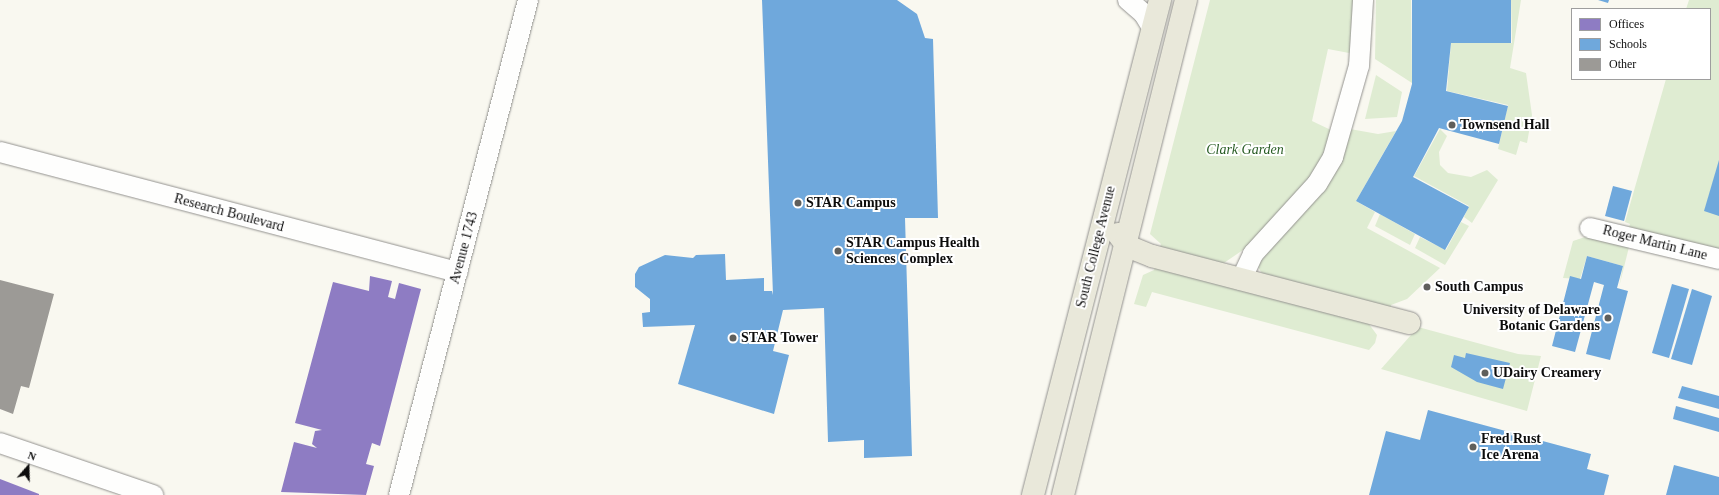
<!DOCTYPE html>
<html>
<head>
<meta charset="utf-8">
<style>
	body { margin:0 }
	#map { position:relative; width:1719px; height:495px; overflow:hidden; background:#f9f8f0; font-family:"Times New Roman",serif }
	div>[style] { position:absolute }
	.green>* { inset:0; background:#dfecd2 }
	.offices>* { inset:0; background:#8e7cc3 }
	.schools>* { inset:0; background:#6fa8dc }
	.building>* { inset:0; background:#9c9a96 }
	.roads { filter:drop-shadow(0 0 1px #93928f) drop-shadow(0 0 1px #93928f) }
	.minor>* { height:20px; margin:-10px; padding:0 10px; transform-origin:10px; border-radius:10px; background:#fefefd }
	.major>* { height:22px; margin:-11px; padding:0 11px; transform-origin:11px; border-radius:11px; background:#e9e8da }
	.dots>* { width:11px; height:11px; translate:-50% -50%; box-sizing:border-box; border:2px solid #fff; border-radius:50% }
	span { translate:-50% -50%; white-space:nowrap; text-align:center; line-height:1.15; -webkit-text-stroke:4px #fff; paint-order:stroke }
	.poi-label { font-size:14px; color:#0c0c0c; font-weight:700 }
	.left { translate:0 -50%; text-align:left }
	.right { translate:-100% -50%; text-align:right }
	.park-label { font-size:14px; color:#285c24; font-style:italic }
	.street-label { font-size:14px; color:#0c0c0c }
	.legend { position:absolute; left:1571px; top:8px; width:140px; height:72px; box-sizing:border-box; background:#fff; border:1px solid #9e9e9e; margin:0; padding:5px 7px; list-style:none; font-size:12px; color:#0c0c0c }
	.legend li { display:flex; align-items:center; gap:8px; height:20px }
	.legend b { width:20px; border:1px solid #9e9e9e }
	.north { position:absolute; left:8px; top:447px; width:40px; height:40px; -webkit-text-stroke:3px #fff; paint-order:stroke; rotate:20deg; font-size:11px; font-weight:700; line-height:16px; text-align:center; color:#0c0c0c }
	.north::after { content:''; display:block; margin:auto; width:14px; height:18px; background:#0c0c0c; clip-path:polygon(50% 0,100% 100%,50% 72%,0 100%) }
</style>
</head>
<body>
<div id="map">
	<div class="green">
		<div style="clip-path:polygon(1210px 0,1357px 0,1355px 48px,1349px 53px,1328px 49px,1312px 121px,1333px 131px,1323px 163px,1256px 241px,1221px 265px,1159px 249px,1161px 244px,1150px 234px)"></div>
		<div style="clip-path:polygon(1376px 0,1411px 0,1412px 83px,1375px 59px)"></div>
		<div style="clip-path:polygon(1511px 0,1521px 0,1510px 68px,1526px 73px,1532px 115px,1527px 143px,1520px 141px,1516px 155px,1498px 149px,1508px 105px,1447px 91px,1451px 43px,1512px 43px)"></div>
		<div style="clip-path:polygon(1689px 0,1719px 0,1719px 250px,1628px 230px,1630px 224px,1625px 222px,1666px 79px,1710px 79px,1710px 9px,1686px 9px)"></div>
		<div style="clip-path:polygon(1376px 75px,1402px 92px,1397px 117px,1365px 119px)"></div>
		<div style="clip-path:polygon(1350px 129px,1378px 134px,1396px 131px,1356px 201px,1375px 212px,1367px 228px,1440px 268px,1407px 299px,1391px 305px,1391px 309px,1263px 275px,1258px 267px,1260px 257px)"></div>
		<div style="clip-path:polygon(1440px 129px,1447px 136px,1439px 152px,1440px 165px,1448px 173px,1471px 177px,1487px 170px,1498px 180px,1472px 223px,1464px 217px,1469px 206px,1414px 176px)"></div>
		<div style="clip-path:polygon(1380px 214px,1415px 234px,1410px 245px,1375px 226px)"></div>
		<div style="clip-path:polygon(1461px 222px,1469px 226px,1445px 265px,1415px 248px,1420px 237px,1446px 250px)"></div>
		<div style="clip-path:polygon(1588px 236px,1629px 247px,1619px 287px,1623px 266px,1587px 256px,1580px 279px,1563px 278px,1573px 241px)"></div>
		<div style="clip-path:polygon(1156px 264px,1366px 320px,1377px 335px,1375px 343px,1369px 350px,1152px 292px,1146px 307px,1134px 304px,1143px 275px,1154px 270px)"></div>
		<div style="clip-path:polygon(1418px 327px,1518px 354px,1541px 356px,1527px 411px,1381px 369px)"></div>
	</div>
	<div class="offices">
		<div style="clip-path:polygon(370px 276px,392px 281px,388px 297px,395px 299px,399px 283px,421px 289px,380px 446px,372px 443px,366px 464px,374px 466px,366px 495px,281px 492px,294px 442px,317px 448px,312px 444px,315px 431px,322px 430px,295px 423px,333px 282px,369px 291px)"></div>
		<div style="clip-path:polygon(0 479px,39px 494px,39px 495px,0 495px)"></div>
	</div>
	<div class="schools">
		<div style="clip-path:polygon(762px 0,897px 0,917px 14px,925px 38px,933px 39px,938px 218px,905px 218px,912px 456px,864px 458px,864px 440px,828px 442px,824px 308px,783px 310px,773px 351px,789px 355px,774px 414px,678px 384px,695px 325px,643px 327px,642px 313px,650px 312px,650px 299px,635px 287px,635px 274px,639px 267px,665px 255px,693px 258px,696px 255px,725px 254px,726px 280px,764px 278px,764px 291px,772px 291px,773px 295px)"></div>
		<div style="clip-path:polygon(1412px 0,1511px 0,1511px 43px,1451px 43px,1446px 91px,1508px 106px,1499px 144px,1439px 128px,1413px 177px,1469px 207px,1445px 250px,1356px 201px,1402px 121px,1412px 84px)"></div>
		<div style="clip-path:polygon(1598px 0,1609px 0,1608px 3px)"></div>
		<div style="clip-path:polygon(1719px 160px,1719px 216px,1704px 211px)"></div>
		<div style="clip-path:polygon(1613px 186px,1632px 191px,1624px 221px,1605px 216px)"></div>
		<div style="clip-path:polygon(1587px 256px,1623px 266px,1617px 288px,1628px 291px,1610px 360px,1586px 354px,1604px 285px,1594px 282px,1575px 352px,1552px 346px,1570px 276px,1581px 279px)"></div>
		<div style="clip-path:polygon(1672px 284px,1689px 289px,1669px 358px,1652px 353px)"></div>
		<div style="clip-path:polygon(1692px 289px,1712px 296px,1692px 365px,1671px 359px)"></div>
		<div style="clip-path:polygon(1466px 353px,1510px 363px,1503px 389px,1477px 382px,1451px 367px,1454px 355px,1465px 358px)"></div>
		<div style="clip-path:polygon(1682px 386px,1719px 396px,1719px 409px,1678px 398px)"></div>
		<div style="clip-path:polygon(1676px 406px,1719px 418px,1719px 432px,1673px 419px)"></div>
		<div style="clip-path:polygon(1428px 410px,1591px 454px,1587px 469px,1609px 475px,1604px 495px,1369px 495px,1386px 431px,1420px 440px)"></div>
		<div style="clip-path:polygon(1674px 465px,1719px 477px,1719px 495px,1666px 495px)"></div>
	</div>
	<div class="building">
		<div style="clip-path:polygon(0 280px,54px 294px,29px 388px,21px 386px,13px 414px,0 409px)"></div>
	</div>
	<div class="roads">
		<div class="minor">
			<div style="left:1128px;top:0;width:21px;rotate:41deg"></div>
			<div style="left:1144px;top:14px;width:17px;rotate:59deg"></div>
			<div style="left:0;top:152px;width:473px;rotate:14.7deg"></div>
			<div style="left:1590px;top:228px;width:133px;rotate:13.5deg"></div>
			<div style="left:1241px;top:280px;width:29px;rotate:-65deg"></div>
			<div style="left:1253px;top:254px;width:95px;rotate:-47.6deg"></div>
			<div style="left:1317px;top:184px;width:31px;rotate:-59deg"></div>
			<div style="left:1333px;top:157px;width:95px;rotate:-74.1deg"></div>
			<div style="left:1359px;top:66px;width:66px;rotate:-86.5deg"></div>
			<div style="left:0;top:443px;width:162px;rotate:18.8deg"></div>
			<div style="left:399px;top:495px;width:512px;rotate:-75.39deg"></div>
		</div>
		<div class="major">
			<div style="left:1118px;top:234px;width:15px;rotate:53deg"></div>
			<div style="left:1127px;top:246px;width:27px;rotate:22deg"></div>
			<div style="left:1152px;top:256px;width:266px;rotate:14.6deg"></div>
			<div style="left:1033px;top:495px;width:511px;rotate:-75.61deg"></div>
			<div style="left:1063px;top:495px;width:510px;rotate:-76.05deg"></div>
		</div>
	</div>
	<div class="dots">
		<div style="left:1452px;top:125px;background:#5f5f5c"></div>
		<div style="left:798px;top:203px;background:#5f5f5c"></div>
		<div style="left:838px;top:251px;background:#5f5f5c"></div>
		<div style="left:1427px;top:287px;background:#5f5f5c"></div>
		<div style="left:1608px;top:318px;background:#5f5f5c"></div>
		<div style="left:733px;top:338px;background:#5f5f5c"></div>
		<div style="left:1485px;top:373px;background:#5f5f5c"></div>
		<div style="left:1473px;top:447px;background:#5f5f5c"></div>
	</div>
	<div class="poi-label">
		<span class="left" style="left:1460px;top:125px">Townsend Hall</span>
		<span class="left" style="left:806px;top:203px">STAR Campus</span>
		<span class="left" style="left:846px;top:251px">STAR Campus Health<br>Sciences Complex</span>
		<span class="left" style="left:1435px;top:287px">South Campus</span>
		<span class="right" style="left:1600px;top:318px">University of Delaware<br>Botanic Gardens</span>
		<span class="left" style="left:741px;top:338px">STAR Tower</span>
		<span class="left" style="left:1493px;top:373px">UDairy Creamery</span>
		<span class="left" style="left:1481px;top:447px">Fred Rust<br>Ice Arena</span>
	</div>
	<div class="park-label">
		<span style="left:1245px;top:150px">Clark Garden</span>
	</div>
	<div class="street-label">
		<span style="left:229px;top:213px;rotate:15deg">Research Boulevard</span>
		<span style="left:1655px;top:243px;rotate:14deg">Roger Martin Lane</span>
		<span style="left:1096px;top:247px;rotate:-76deg">South College Avenue</span>
		<span style="left:464px;top:248px;rotate:-75deg">Avenue 1743</span>
	</div>
	<ul class="legend">
	<li><b style="height:11px;background:#8e7cc3"></b>Offices</li>
	<li><b style="height:11px;background:#6fa8dc"></b>Schools</li>
	<li><b style="height:11px;background:#9c9a96"></b>Other</li>
	</ul>
	<div class="north">N</div>
</div>
</body>
</html>
